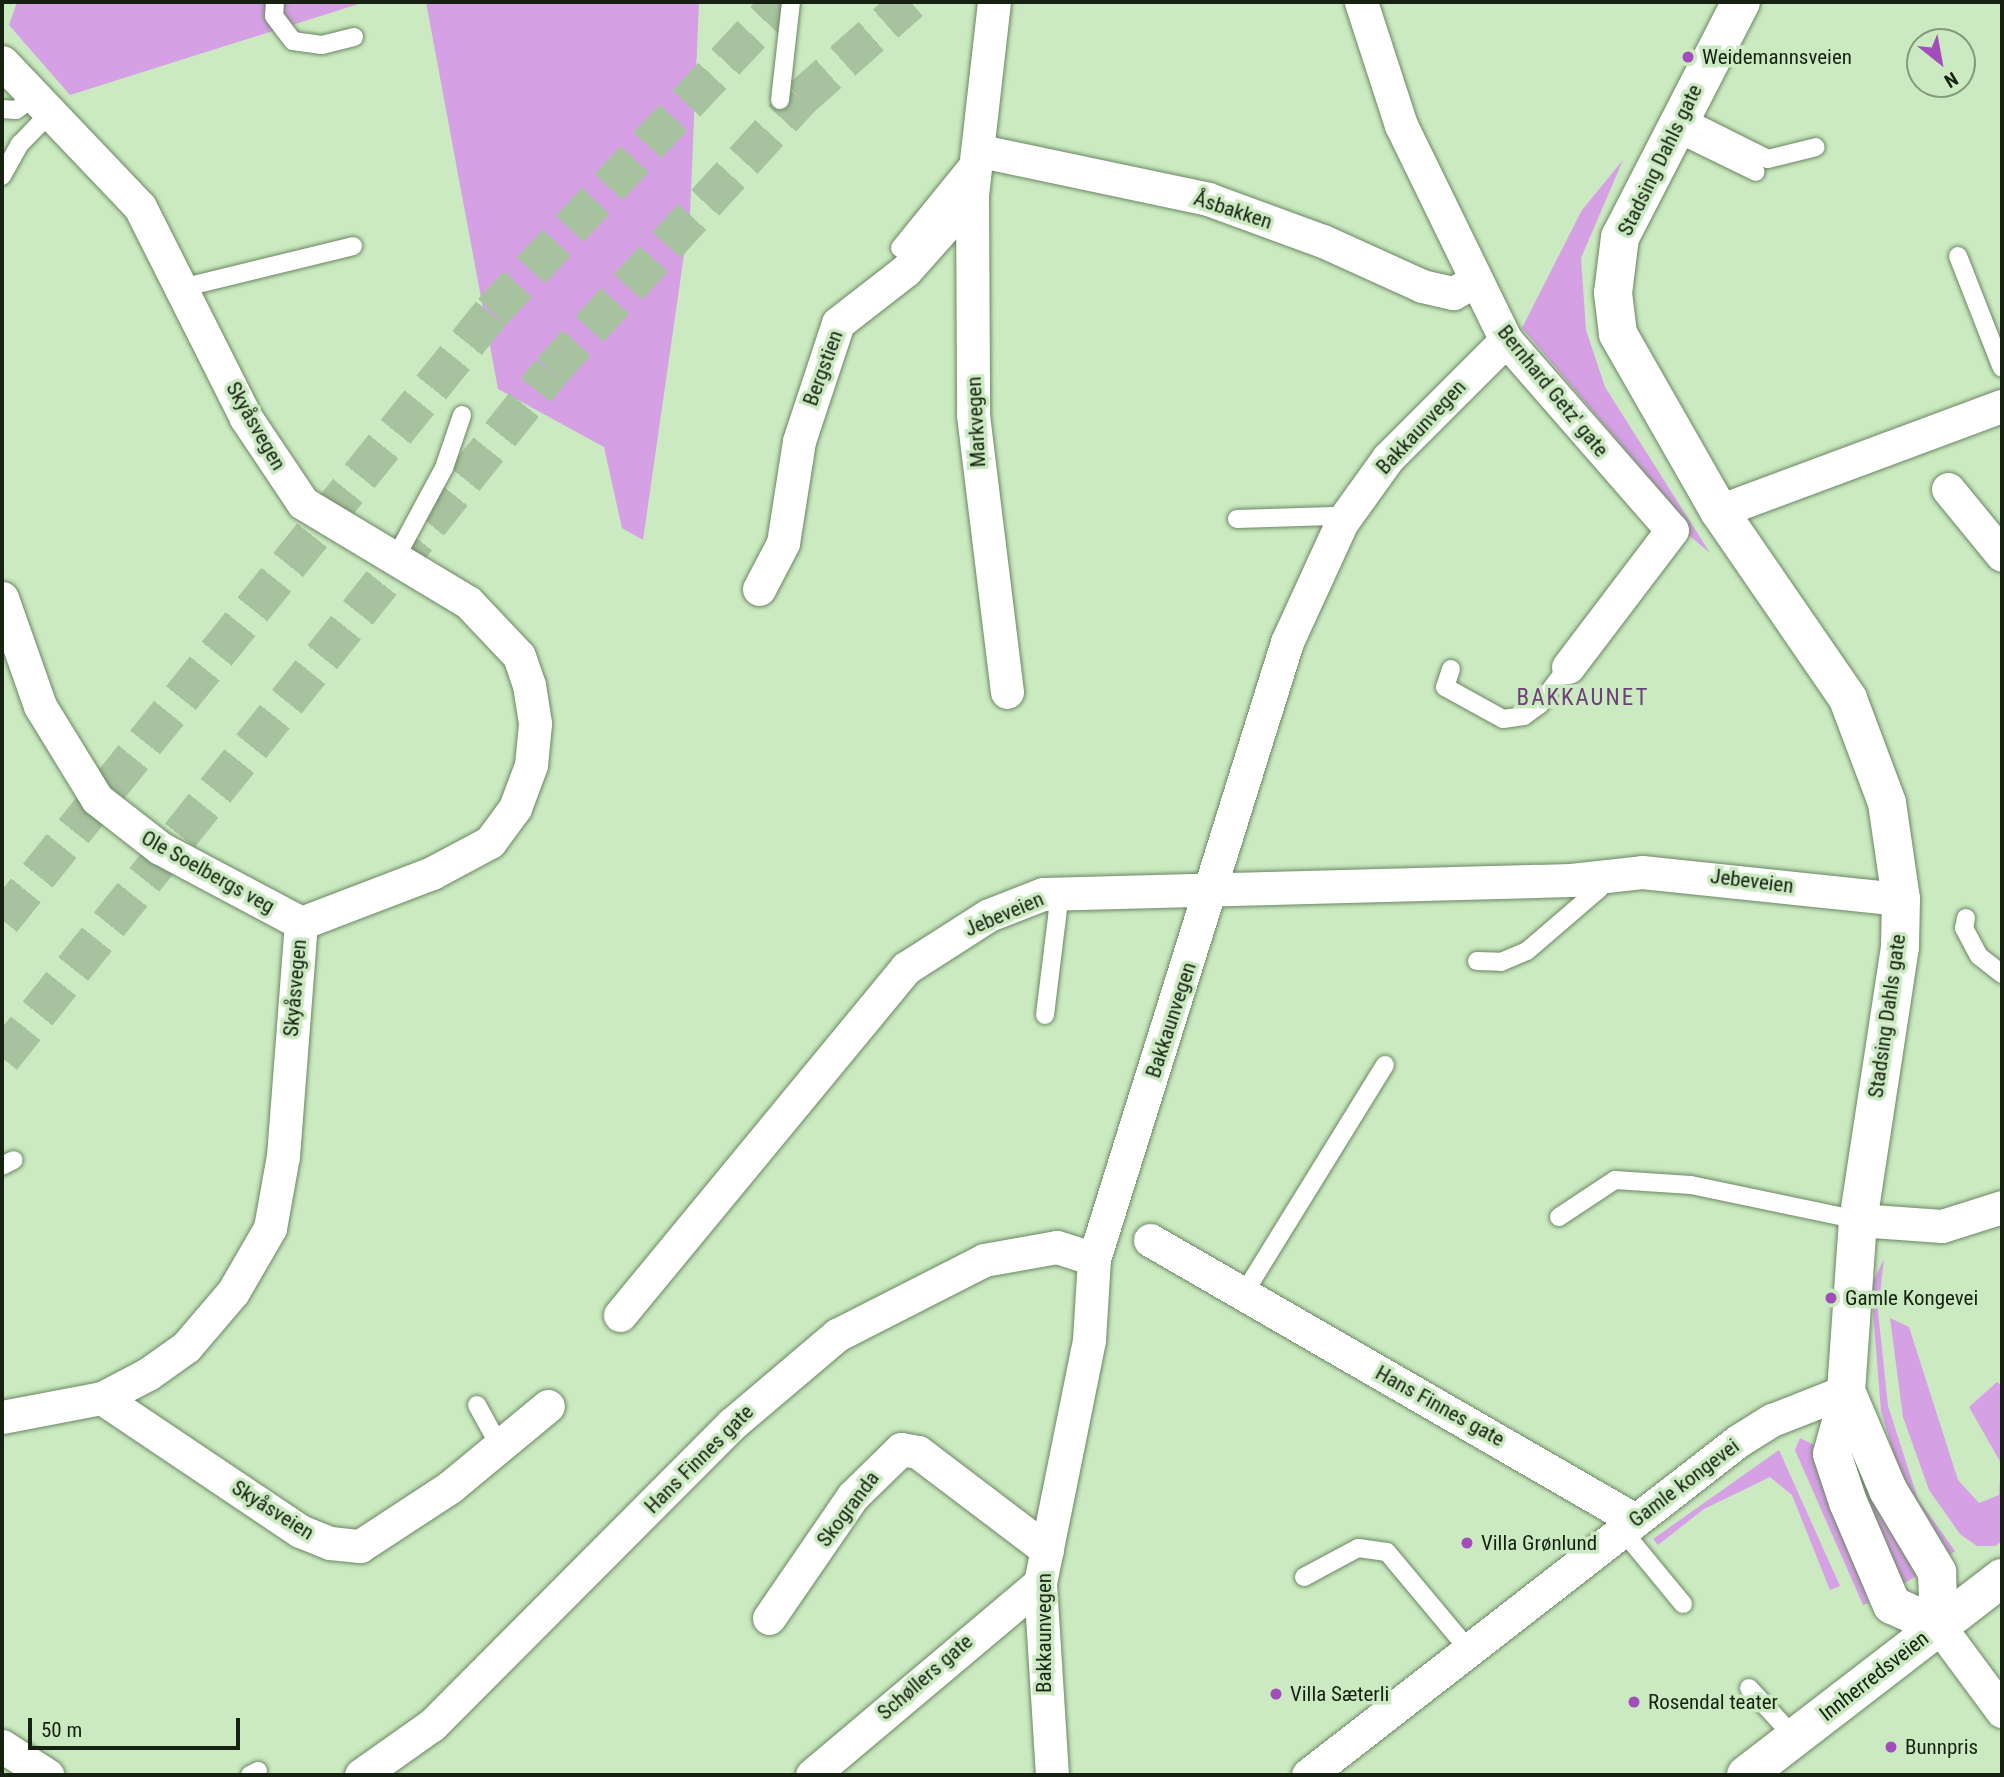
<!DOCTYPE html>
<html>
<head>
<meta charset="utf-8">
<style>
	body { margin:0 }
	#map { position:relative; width:2004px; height:1777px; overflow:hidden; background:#cbeac1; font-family:"Roboto Condensed",sans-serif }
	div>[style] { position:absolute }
	.green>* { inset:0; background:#d5a0e4 }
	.trunk-tunnel>* { height:38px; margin-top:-19px; transform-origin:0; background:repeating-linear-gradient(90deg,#a7c29e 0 38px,transparent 0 57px) }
	.roads { filter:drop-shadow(0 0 2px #6b8763) drop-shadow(0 0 2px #6b8763) }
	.service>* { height:18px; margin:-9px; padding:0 9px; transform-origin:9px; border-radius:9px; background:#fff }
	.minor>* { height:33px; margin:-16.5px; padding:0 16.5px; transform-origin:16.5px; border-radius:16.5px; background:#fff }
	.secondary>* { height:38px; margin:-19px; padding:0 19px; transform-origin:19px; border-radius:19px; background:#fff }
	.dots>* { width:19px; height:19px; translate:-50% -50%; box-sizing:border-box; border:4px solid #cbeac1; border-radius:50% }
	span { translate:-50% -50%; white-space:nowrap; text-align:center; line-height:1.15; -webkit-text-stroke:7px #cbeac1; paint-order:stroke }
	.poi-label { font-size:21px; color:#162112 }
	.left { translate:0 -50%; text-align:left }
	.street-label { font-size:21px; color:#162112 }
	.neighbourhood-label { font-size:23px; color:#6c4178; letter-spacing:2px }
	.frame { position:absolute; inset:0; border:4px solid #162112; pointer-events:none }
	.north { position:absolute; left:1906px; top:28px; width:70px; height:70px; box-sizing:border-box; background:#cbeac1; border:2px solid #839a7b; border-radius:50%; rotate:149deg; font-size:19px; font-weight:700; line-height:28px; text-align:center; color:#162112 }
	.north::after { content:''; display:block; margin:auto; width:24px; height:32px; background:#a34dbb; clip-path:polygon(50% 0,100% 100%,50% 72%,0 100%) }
	.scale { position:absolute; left:28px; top:1718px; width:212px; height:32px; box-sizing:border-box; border:4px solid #162112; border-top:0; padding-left:9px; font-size:21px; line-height:24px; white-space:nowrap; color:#162112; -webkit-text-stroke:5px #cbeac1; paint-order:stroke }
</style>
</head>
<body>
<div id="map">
	<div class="green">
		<div style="clip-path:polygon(17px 2px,365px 2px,70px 95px,9px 25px)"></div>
		<div style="clip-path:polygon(426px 2px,699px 2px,690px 213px,643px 540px,622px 528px,604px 447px,498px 389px)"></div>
		<div style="clip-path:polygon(1623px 160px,1581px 258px,1586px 330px,1605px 387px,1710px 553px,1678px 526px,1669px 501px,1522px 328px,1582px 210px)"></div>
		<div style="clip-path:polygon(1884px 1259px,1878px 1311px,1888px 1406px,1918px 1499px,1955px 1551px,1950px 1555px,1898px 1469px,1881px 1411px,1871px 1286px)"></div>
		<div style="clip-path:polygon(1890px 1318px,1909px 1327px,1958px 1480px,1979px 1503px,1999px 1495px,2001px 1463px,1969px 1407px,1997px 1382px,2002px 1386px,2002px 1541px,1995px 1546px,1977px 1546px,1960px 1534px,1929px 1490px,1903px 1417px)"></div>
		<div style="clip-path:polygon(1800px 1438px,1818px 1447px,1869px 1603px,1863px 1605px,1795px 1450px)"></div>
		<div style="clip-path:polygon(1853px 1440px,1916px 1576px,1903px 1584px,1855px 1468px)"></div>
		<div style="clip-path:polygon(1779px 1450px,1840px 1586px,1830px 1590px,1792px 1495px,1770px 1477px,1704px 1509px,1658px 1545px,1653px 1539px)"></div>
	</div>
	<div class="trunk-tunnel">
		<div style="left:2px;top:920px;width:781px;rotate:-51.13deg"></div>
		<div style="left:492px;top:312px;width:424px;rotate:-47deg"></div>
		<div style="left:2px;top:1058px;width:879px;rotate:-51.37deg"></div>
		<div style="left:551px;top:371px;width:369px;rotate:-47.5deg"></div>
		<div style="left:800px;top:99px;width:147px;rotate:-41.4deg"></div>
	</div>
	<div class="roads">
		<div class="service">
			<div style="left:275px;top:2px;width:14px;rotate:94deg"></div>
			<div style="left:274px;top:16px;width:31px;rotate:53deg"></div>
			<div style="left:293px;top:41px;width:29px;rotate:8deg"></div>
			<div style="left:322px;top:45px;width:33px;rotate:-14deg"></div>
			<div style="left:780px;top:100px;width:99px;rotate:-83.6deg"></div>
			<div style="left:2px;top:109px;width:14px;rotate:4deg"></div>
			<div style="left:16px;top:110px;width:22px;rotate:-36deg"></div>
			<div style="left:1680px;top:115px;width:98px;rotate:26.6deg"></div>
			<div style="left:1768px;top:159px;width:49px;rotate:-14deg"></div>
			<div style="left:1672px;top:131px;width:93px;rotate:26deg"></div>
			<div style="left:2px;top:176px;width:37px;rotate:-61deg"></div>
			<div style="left:20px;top:144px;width:43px;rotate:-45.9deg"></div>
			<div style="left:900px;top:248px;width:116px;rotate:-51deg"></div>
			<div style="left:1958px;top:256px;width:120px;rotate:68.6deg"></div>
			<div style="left:185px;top:287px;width:173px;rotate:-13.7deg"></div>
			<div style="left:1237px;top:519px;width:96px;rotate:-1.8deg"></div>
			<div style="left:1333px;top:516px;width:11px;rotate:34deg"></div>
			<div style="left:395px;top:559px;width:103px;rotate:-61.7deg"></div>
			<div style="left:444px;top:468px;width:56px;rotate:-71.2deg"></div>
			<div style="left:1451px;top:669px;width:19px;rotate:108deg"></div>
			<div style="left:1445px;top:687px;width:66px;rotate:28.9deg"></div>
			<div style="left:1503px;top:719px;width:21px;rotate:-8deg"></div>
			<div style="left:1524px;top:716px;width:19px;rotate:-36deg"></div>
			<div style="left:1539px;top:705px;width:48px;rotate:-52.7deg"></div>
			<div style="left:1966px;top:918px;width:10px;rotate:101deg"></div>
			<div style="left:1964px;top:928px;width:32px;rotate:62deg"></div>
			<div style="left:1979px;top:956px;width:29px;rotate:38deg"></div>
			<div style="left:1477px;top:961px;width:24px;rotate:2deg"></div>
			<div style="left:1501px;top:962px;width:28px;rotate:-23deg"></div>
			<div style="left:1527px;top:951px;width:95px;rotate:-40.7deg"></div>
			<div style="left:1599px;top:889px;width:15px;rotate:-70deg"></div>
			<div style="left:1045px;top:1015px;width:123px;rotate:-83deg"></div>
			<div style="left:2px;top:1166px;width:13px;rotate:-27deg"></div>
			<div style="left:1559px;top:1217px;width:67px;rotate:-33.5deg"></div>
			<div style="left:1615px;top:1180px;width:76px;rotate:3.8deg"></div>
			<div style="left:1691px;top:1185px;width:171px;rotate:11.8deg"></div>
			<div style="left:1241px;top:1298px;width:274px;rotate:-58.3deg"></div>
			<div style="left:477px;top:1405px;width:46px;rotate:61.2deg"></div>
			<div style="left:1622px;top:1530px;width:96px;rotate:50.5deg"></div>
			<div style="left:1304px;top:1577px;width:61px;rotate:-28.2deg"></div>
			<div style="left:1358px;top:1548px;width:29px;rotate:8deg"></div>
			<div style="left:1387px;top:1552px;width:128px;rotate:50.1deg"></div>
			<div style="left:1749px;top:1688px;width:67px;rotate:47.4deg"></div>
			<div style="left:250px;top:1775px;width:9px;rotate:-27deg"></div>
		</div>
		<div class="minor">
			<div style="left:994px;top:2px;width:195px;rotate:96.5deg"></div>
			<div style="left:972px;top:196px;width:219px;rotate:89.7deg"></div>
			<div style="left:973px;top:415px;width:279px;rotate:83deg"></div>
			<div style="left:1361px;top:2px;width:129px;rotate:72deg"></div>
			<div style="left:1401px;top:125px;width:239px;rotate:64deg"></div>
			<div style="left:1506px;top:340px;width:252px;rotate:48.9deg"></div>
			<div style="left:1672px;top:530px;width:172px;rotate:127.2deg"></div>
			<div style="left:2px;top:62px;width:200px;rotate:46.4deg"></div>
			<div style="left:140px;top:207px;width:236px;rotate:63.3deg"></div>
			<div style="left:246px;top:418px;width:102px;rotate:56.2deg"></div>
			<div style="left:303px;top:503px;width:192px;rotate:31deg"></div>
			<div style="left:468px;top:602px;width:74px;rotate:46.6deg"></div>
			<div style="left:519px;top:656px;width:31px;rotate:71deg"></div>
			<div style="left:529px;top:685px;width:39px;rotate:81deg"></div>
			<div style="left:535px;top:724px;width:41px;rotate:95.6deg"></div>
			<div style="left:531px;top:765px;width:46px;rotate:110.4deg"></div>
			<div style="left:515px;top:808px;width:42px;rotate:126.3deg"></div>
			<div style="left:490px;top:842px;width:66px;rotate:151.9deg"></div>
			<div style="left:432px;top:873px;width:140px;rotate:159.1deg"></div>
			<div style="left:981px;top:151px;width:232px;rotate:11.9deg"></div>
			<div style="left:1208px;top:199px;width:122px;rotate:20.1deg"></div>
			<div style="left:1323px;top:241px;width:109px;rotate:24.4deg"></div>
			<div style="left:1422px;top:286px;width:32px;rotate:13deg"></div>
			<div style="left:1453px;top:293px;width:24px;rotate:-28deg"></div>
			<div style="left:1948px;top:489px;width:85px;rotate:50.7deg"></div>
			<div style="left:1719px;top:511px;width:302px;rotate:-20.4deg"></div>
			<div style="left:759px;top:589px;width:52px;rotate:-62.4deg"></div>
			<div style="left:783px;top:543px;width:103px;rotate:-81.1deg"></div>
			<div style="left:799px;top:441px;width:124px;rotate:-71.7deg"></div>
			<div style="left:838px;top:323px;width:86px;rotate:-37.9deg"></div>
			<div style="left:906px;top:270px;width:99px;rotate:-48.3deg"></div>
			<div style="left:2px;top:598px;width:114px;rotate:70.6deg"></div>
			<div style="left:40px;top:706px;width:109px;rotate:58.5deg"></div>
			<div style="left:97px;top:799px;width:80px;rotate:37.9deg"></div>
			<div style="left:160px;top:848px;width:160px;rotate:28deg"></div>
			<div style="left:1858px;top:1220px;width:84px;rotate:4.1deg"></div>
			<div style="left:1942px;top:1226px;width:63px;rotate:-17.6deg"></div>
			<div style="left:1150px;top:1240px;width:560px;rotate:30deg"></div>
			<div style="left:620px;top:1315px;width:450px;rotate:-50.5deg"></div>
			<div style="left:906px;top:968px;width:98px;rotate:-32.6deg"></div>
			<div style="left:989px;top:915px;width:58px;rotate:-21.3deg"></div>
			<div style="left:1043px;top:894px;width:528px;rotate:-1.52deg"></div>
			<div style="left:1571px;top:880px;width:71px;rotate:-6.4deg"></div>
			<div style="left:1642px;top:872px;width:260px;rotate:6deg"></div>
			<div style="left:102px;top:1398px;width:239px;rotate:33.9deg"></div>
			<div style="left:300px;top:1531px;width:32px;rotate:22deg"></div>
			<div style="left:330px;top:1543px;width:30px;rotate:6deg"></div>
			<div style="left:360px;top:1546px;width:108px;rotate:-33.2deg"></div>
			<div style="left:450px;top:1487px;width:127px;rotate:-39.6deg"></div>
			<div style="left:2px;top:1417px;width:102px;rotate:-10.8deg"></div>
			<div style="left:102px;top:1398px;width:52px;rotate:-27.6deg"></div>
			<div style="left:148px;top:1374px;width:47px;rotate:-35.4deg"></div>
			<div style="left:186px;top:1347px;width:72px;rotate:-49.5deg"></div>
			<div style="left:233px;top:1292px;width:74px;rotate:-60deg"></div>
			<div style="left:270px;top:1228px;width:73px;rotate:-79.8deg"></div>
			<div style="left:283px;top:1156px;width:234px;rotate:-85.6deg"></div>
			<div style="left:769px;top:1618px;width:148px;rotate:-55.5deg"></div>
			<div style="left:853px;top:1496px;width:67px;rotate:-44.4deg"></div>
			<div style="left:901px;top:1449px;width:17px;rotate:10deg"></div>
			<div style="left:918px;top:1452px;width:162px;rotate:37.2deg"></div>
			<div style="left:1939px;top:1626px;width:106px;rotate:53.5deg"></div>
			<div style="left:2px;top:1746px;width:54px;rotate:32.8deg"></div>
			<div style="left:361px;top:1775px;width:87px;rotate:-35.2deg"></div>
			<div style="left:432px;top:1725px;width:425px;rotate:-45.1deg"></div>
			<div style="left:732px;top:1424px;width:138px;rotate:-40.3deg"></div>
			<div style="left:837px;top:1335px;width:165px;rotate:-27deg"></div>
			<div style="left:984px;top:1260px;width:74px;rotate:-10.1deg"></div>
			<div style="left:1057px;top:1247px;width:39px;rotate:18deg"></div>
			<div style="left:812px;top:1775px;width:298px;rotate:-40.1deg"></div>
			<div style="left:1052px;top:1775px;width:192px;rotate:-93.6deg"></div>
			<div style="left:1040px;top:1583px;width:248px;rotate:-78.6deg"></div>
			<div style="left:1089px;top:1340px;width:81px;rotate:-86.5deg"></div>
			<div style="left:1094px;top:1259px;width:646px;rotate:-72.63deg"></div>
			<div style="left:1287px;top:642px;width:132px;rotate:-65.4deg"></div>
			<div style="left:1342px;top:522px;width:79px;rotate:-54.3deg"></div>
			<div style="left:1388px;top:458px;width:167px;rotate:-45deg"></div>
			<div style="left:1308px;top:1775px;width:544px;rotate:-37.84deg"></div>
			<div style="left:1738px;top:1441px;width:40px;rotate:-32deg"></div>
			<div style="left:1772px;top:1420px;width:79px;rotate:-21.4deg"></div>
		</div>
		<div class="secondary">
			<div style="left:1741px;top:2px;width:264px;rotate:117.2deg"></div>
			<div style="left:1620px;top:237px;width:56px;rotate:97.1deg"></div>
			<div style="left:1613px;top:293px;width:41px;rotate:83deg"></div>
			<div style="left:1618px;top:334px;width:204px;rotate:60.3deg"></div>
			<div style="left:1719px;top:511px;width:228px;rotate:55.5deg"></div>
			<div style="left:1848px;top:699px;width:111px;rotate:69.4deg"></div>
			<div style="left:1887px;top:803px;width:97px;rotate:81.7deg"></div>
			<div style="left:1901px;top:899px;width:48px;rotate:91.2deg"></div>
			<div style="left:1900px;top:947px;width:276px;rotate:98.7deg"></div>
			<div style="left:1858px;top:1220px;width:171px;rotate:94deg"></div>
			<div style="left:1846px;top:1391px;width:108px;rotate:67deg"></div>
			<div style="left:1888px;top:1490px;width:96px;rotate:59.1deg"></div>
			<div style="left:1937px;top:1572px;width:54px;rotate:87.9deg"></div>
			<div style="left:1847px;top:1400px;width:56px;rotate:105.5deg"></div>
			<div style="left:1832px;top:1454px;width:51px;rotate:71.6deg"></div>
			<div style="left:1848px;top:1502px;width:112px;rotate:66.9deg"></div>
			<div style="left:1892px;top:1605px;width:51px;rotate:24.1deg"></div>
			<div style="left:1746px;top:1775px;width:323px;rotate:-37.6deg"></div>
		</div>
	</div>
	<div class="dots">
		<div style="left:1688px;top:57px;background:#a34dbb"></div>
		<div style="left:1831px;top:1298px;background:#a34dbb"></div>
		<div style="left:1467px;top:1543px;background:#a34dbb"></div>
		<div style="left:1276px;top:1694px;background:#a34dbb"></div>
		<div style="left:1634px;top:1702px;background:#a34dbb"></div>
		<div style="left:1891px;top:1747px;background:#a34dbb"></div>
	</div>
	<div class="poi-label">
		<span class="left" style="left:1702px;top:57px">Weidemannsveien</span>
		<span class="left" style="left:1845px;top:1298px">Gamle Kongevei</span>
		<span class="left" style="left:1481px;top:1543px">Villa Grønlund</span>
		<span class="left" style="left:1290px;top:1694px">Villa Sæterli</span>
		<span class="left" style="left:1648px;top:1702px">Rosendal teater</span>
		<span class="left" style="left:1905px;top:1747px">Bunnpris</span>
	</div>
	<div class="street-label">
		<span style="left:1660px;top:160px;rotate:-64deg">Stadsing Dahls gate</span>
		<span style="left:1233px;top:210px;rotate:18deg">Åsbakken</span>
		<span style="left:823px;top:368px;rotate:-70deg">Bergstien</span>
		<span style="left:1553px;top:391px;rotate:51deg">Bernhard Getz' gate</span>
		<span style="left:976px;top:422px;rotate:-93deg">Markvegen</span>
		<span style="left:256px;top:426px;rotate:60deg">Skyåsvegen</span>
		<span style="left:1421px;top:427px;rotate:-47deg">Bakkaunvegen</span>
		<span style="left:208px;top:872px;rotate:29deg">Ole Soelbergs veg</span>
		<span style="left:1752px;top:881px;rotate:7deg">Jebeveien</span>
		<span style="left:1004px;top:914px;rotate:-23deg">Jebeveien</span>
		<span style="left:295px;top:988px;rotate:-85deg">Skyåsvegen</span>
		<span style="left:1887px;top:1016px;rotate:-82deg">Stadsing Dahls gate</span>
		<span style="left:1171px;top:1020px;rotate:-72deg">Bakkaunvegen</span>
		<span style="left:1440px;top:1406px;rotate:29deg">Hans Finnes gate</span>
		<span style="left:699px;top:1459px;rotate:-45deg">Hans Finnes gate</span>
		<span style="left:1684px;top:1483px;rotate:-37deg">Gamle kongevei</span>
		<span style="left:848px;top:1509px;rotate:-53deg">Skogranda</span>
		<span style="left:273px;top:1510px;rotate:32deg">Skyåsveien</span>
		<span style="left:1044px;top:1633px;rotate:-90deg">Bakkaunvegen</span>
		<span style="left:1874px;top:1676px;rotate:-38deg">Innherredsveien</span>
		<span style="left:925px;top:1677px;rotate:-41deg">Schøllers gate</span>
	</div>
	<div class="neighbourhood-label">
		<span style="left:1583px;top:698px">BAKKAUNET</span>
	</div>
	<div class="frame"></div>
	<div class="north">N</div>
	<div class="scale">50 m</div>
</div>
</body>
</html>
